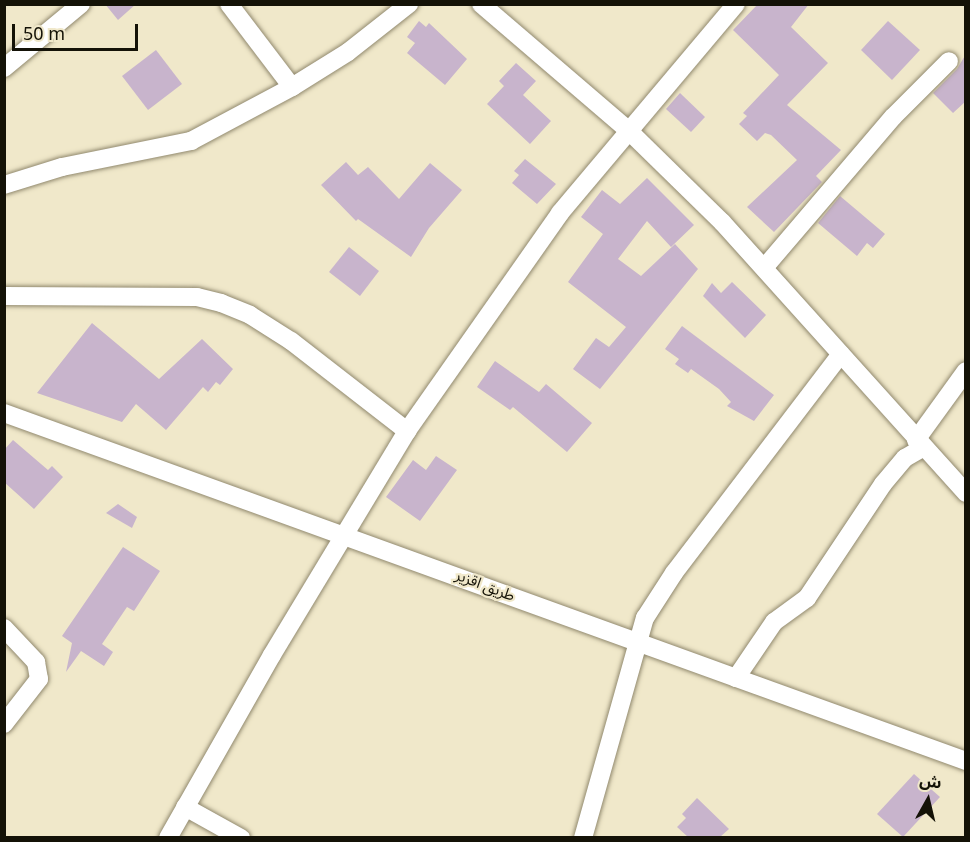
<!DOCTYPE html>
<html>
<head>
<meta charset="utf-8">
<style>
	body { margin:0 }
	#map { position:relative; width:970px; height:842px; overflow:hidden; background:#f0e8ca; font-family:Georgia,"Noto Sans Arabic",serif }
	div>[style] { position:absolute }
	.building>* { inset:0; background:#c8b4cc }
	.roads { filter:drop-shadow(0 0 2px #91896e) drop-shadow(0 0 2px #91896e) }
	.minor>* { height:18px; margin:-9px; padding:0 9px; transform-origin:9px; border-radius:9px; background:#fff }
	span { translate:-50% -50%; white-space:nowrap; text-align:center; line-height:1.15; -webkit-text-stroke:4.5px #f0e8ca; paint-order:stroke }
	.street-label { font-size:15px; color:#141207 }
	.frame { position:absolute; inset:0; border:6px solid #141207; pointer-events:none }
	.north { position:absolute; left:898px; top:770px; width:60px; height:60px; -webkit-text-stroke:4px #f0e8ca; paint-order:stroke; rotate:8deg; font-size:16px; font-weight:700; line-height:24px; text-align:center; color:#141207 }
	.north::after { content:''; display:block; margin:auto; width:21px; height:27px; background:#141207; clip-path:polygon(50% 0,100% 100%,50% 72%,0 100%) }
	.scale { position:absolute; left:12px; top:24px; width:126px; height:27px; box-sizing:border-box; border:3px solid #141207; border-top:0; padding-left:8px; font-size:18px; line-height:21px; white-space:nowrap; color:#141207; -webkit-text-stroke:4px #f0e8ca; paint-order:stroke }
</style>
</head>
<body>
<div id="map">
	<div class="building">
		<div style="clip-path:polygon(105px 4px,136px 4px,118px 20px)"></div>
		<div style="clip-path:polygon(758px 4px,809px 4px,791px 27px,828px 63px,787px 105px,841px 150px,816px 176px,822px 182px,774px 232px,747px 207px,797px 160px,771px 135px,765px 133px,757px 141px,739px 124px,747px 116px,743px 113px,779px 75px,733px 30px)"></div>
		<div style="clip-path:polygon(419px 21px,426px 27px,429px 23px,467px 59px,445px 85px,407px 53px,415px 43px,407px 37px)"></div>
		<div style="clip-path:polygon(888px 21px,920px 50px,892px 80px,861px 50px)"></div>
		<div style="clip-path:polygon(156px 50px,182px 84px,148px 110px,122px 76px)"></div>
		<div style="clip-path:polygon(966px 54px,966px 101px,953px 113px,933px 93px,957px 69px)"></div>
		<div style="clip-path:polygon(516px 63px,536px 81px,523px 95px,551px 121px,530px 144px,487px 104px,504px 86px,499px 81px)"></div>
		<div style="clip-path:polygon(680px 93px,705px 117px,691px 132px,666px 109px)"></div>
		<div style="clip-path:polygon(525px 159px,556px 184px,537px 204px,512px 183px,519px 175px,514px 171px)"></div>
		<div style="clip-path:polygon(346px 162px,358px 175px,368px 167px,399px 199px,430px 163px,462px 190px,429px 228px,411px 257px,358px 219px,356px 221px,321px 185px)"></div>
		<div style="clip-path:polygon(647px 178px,694px 225px,671px 247px,647px 221px,618px 259px,641px 276px,675px 244px,698px 269px,600px 389px,573px 369px,596px 338px,609px 347px,626px 327px,568px 282px,603px 234px,581px 217px,602px 190px,620px 204px)"></div>
		<div style="clip-path:polygon(840px 196px,885px 234px,873px 248px,867px 243px,857px 256px,818px 223px)"></div>
		<div style="clip-path:polygon(349px 247px,379px 271px,360px 296px,329px 272px)"></div>
		<div style="clip-path:polygon(732px 282px,766px 315px,745px 338px,703px 296px,712px 283px,721px 293px)"></div>
		<div style="clip-path:polygon(92px 323px,159px 379px,202px 339px,233px 369px,220px 385px,216px 382px,208px 392px,203px 387px,166px 430px,136px 404px,122px 422px,37px 393px)"></div>
		<div style="clip-path:polygon(682px 326px,774px 395px,754px 421px,727px 406px,731px 402px,719px 389px,691px 369px,688px 373px,675px 364px,679px 359px,665px 349px)"></div>
		<div style="clip-path:polygon(495px 361px,539px 392px,546px 384px,592px 423px,567px 452px,513px 407px,510px 410px,477px 387px)"></div>
		<div style="clip-path:polygon(13px 440px,48px 470px,52px 466px,63px 477px,34px 509px,4px 482px,4px 450px)"></div>
		<div style="clip-path:polygon(436px 456px,457px 470px,420px 521px,386px 497px,413px 460px,426px 470px)"></div>
		<div style="clip-path:polygon(118px 504px,137px 517px,132px 528px,106px 513px)"></div>
		<div style="clip-path:polygon(123px 547px,160px 571px,134px 611px,127px 607px,102px 644px,113px 652px,104px 666px,81px 651px,66px 672px,72px 643px,62px 636px)"></div>
		<div style="clip-path:polygon(914px 774px,940px 797px,903px 837px,877px 814px)"></div>
		<div style="clip-path:polygon(697px 798px,729px 829px,720px 837px,688px 837px,677px 827px,686px 818px,682px 814px)"></div>
	</div>
	<div class="roads">
		<div class="minor">
			<div style="left:229px;top:4px;width:104px;rotate:52.8deg"></div>
			<div style="left:481px;top:4px;width:192px;rotate:40.6deg"></div>
			<div style="left:627px;top:129px;width:133px;rotate:44.4deg"></div>
			<div style="left:722px;top:222px;width:365px;rotate:48deg"></div>
			<div style="left:4px;top:68px;width:100px;rotate:-39.7deg"></div>
			<div style="left:4px;top:185px;width:61px;rotate:-17.2deg"></div>
			<div style="left:62px;top:167px;width:132px;rotate:-11.4deg"></div>
			<div style="left:191px;top:141px;width:115px;rotate:-28.1deg"></div>
			<div style="left:292px;top:87px;width:66px;rotate:-32deg"></div>
			<div style="left:348px;top:52px;width:78px;rotate:-38.2deg"></div>
			<div style="left:764px;top:268px;width:199px;rotate:-49.5deg"></div>
			<div style="left:893px;top:117px;width:79px;rotate:-45deg"></div>
			<div style="left:4px;top:296px;width:193px;rotate:0.3deg"></div>
			<div style="left:197px;top:297px;width:25px;rotate:14deg"></div>
			<div style="left:221px;top:303px;width:31px;rotate:22deg"></div>
			<div style="left:250px;top:315px;width:49px;rotate:32.4deg"></div>
			<div style="left:291px;top:341px;width:147px;rotate:37.8deg"></div>
			<div style="left:4px;top:413px;width:1023px;rotate:19.89deg"></div>
			<div style="left:916px;top:440px;width:85px;rotate:-54.1deg"></div>
			<div style="left:4px;top:628px;width:47px;rotate:46.7deg"></div>
			<div style="left:36px;top:662px;width:17px;rotate:80deg"></div>
			<div style="left:39px;top:679px;width:57px;rotate:127.9deg"></div>
			<div style="left:736px;top:678px;width:68px;rotate:-55.8deg"></div>
			<div style="left:774px;top:622px;width:41px;rotate:-36deg"></div>
			<div style="left:807px;top:598px;width:137px;rotate:-56.3deg"></div>
			<div style="left:883px;top:484px;width:34px;rotate:-50deg"></div>
			<div style="left:905px;top:458px;width:20px;rotate:-30deg"></div>
			<div style="left:185px;top:807px;width:64px;rotate:29deg"></div>
			<div style="left:168px;top:838px;width:210px;rotate:-60.4deg"></div>
			<div style="left:272px;top:655px;width:262px;rotate:-58.9deg"></div>
			<div style="left:407px;top:431px;width:266px;rotate:-54.9deg"></div>
			<div style="left:560px;top:213px;width:273px;rotate:-49.9deg"></div>
			<div style="left:583px;top:838px;width:229px;rotate:-74.3deg"></div>
			<div style="left:645px;top:618px;width:54px;rotate:-57.2deg"></div>
			<div style="left:674px;top:573px;width:275px;rotate:-52.7deg"></div>
		</div>
	</div>
	<div class="street-label">
		<span style="left:485px;top:586px;rotate:21deg">طريق اقزير</span>
	</div>
	<div class="frame"></div>
	<div class="north">ش</div>
	<div class="scale">50 m</div>
</div>
</body>
</html>
